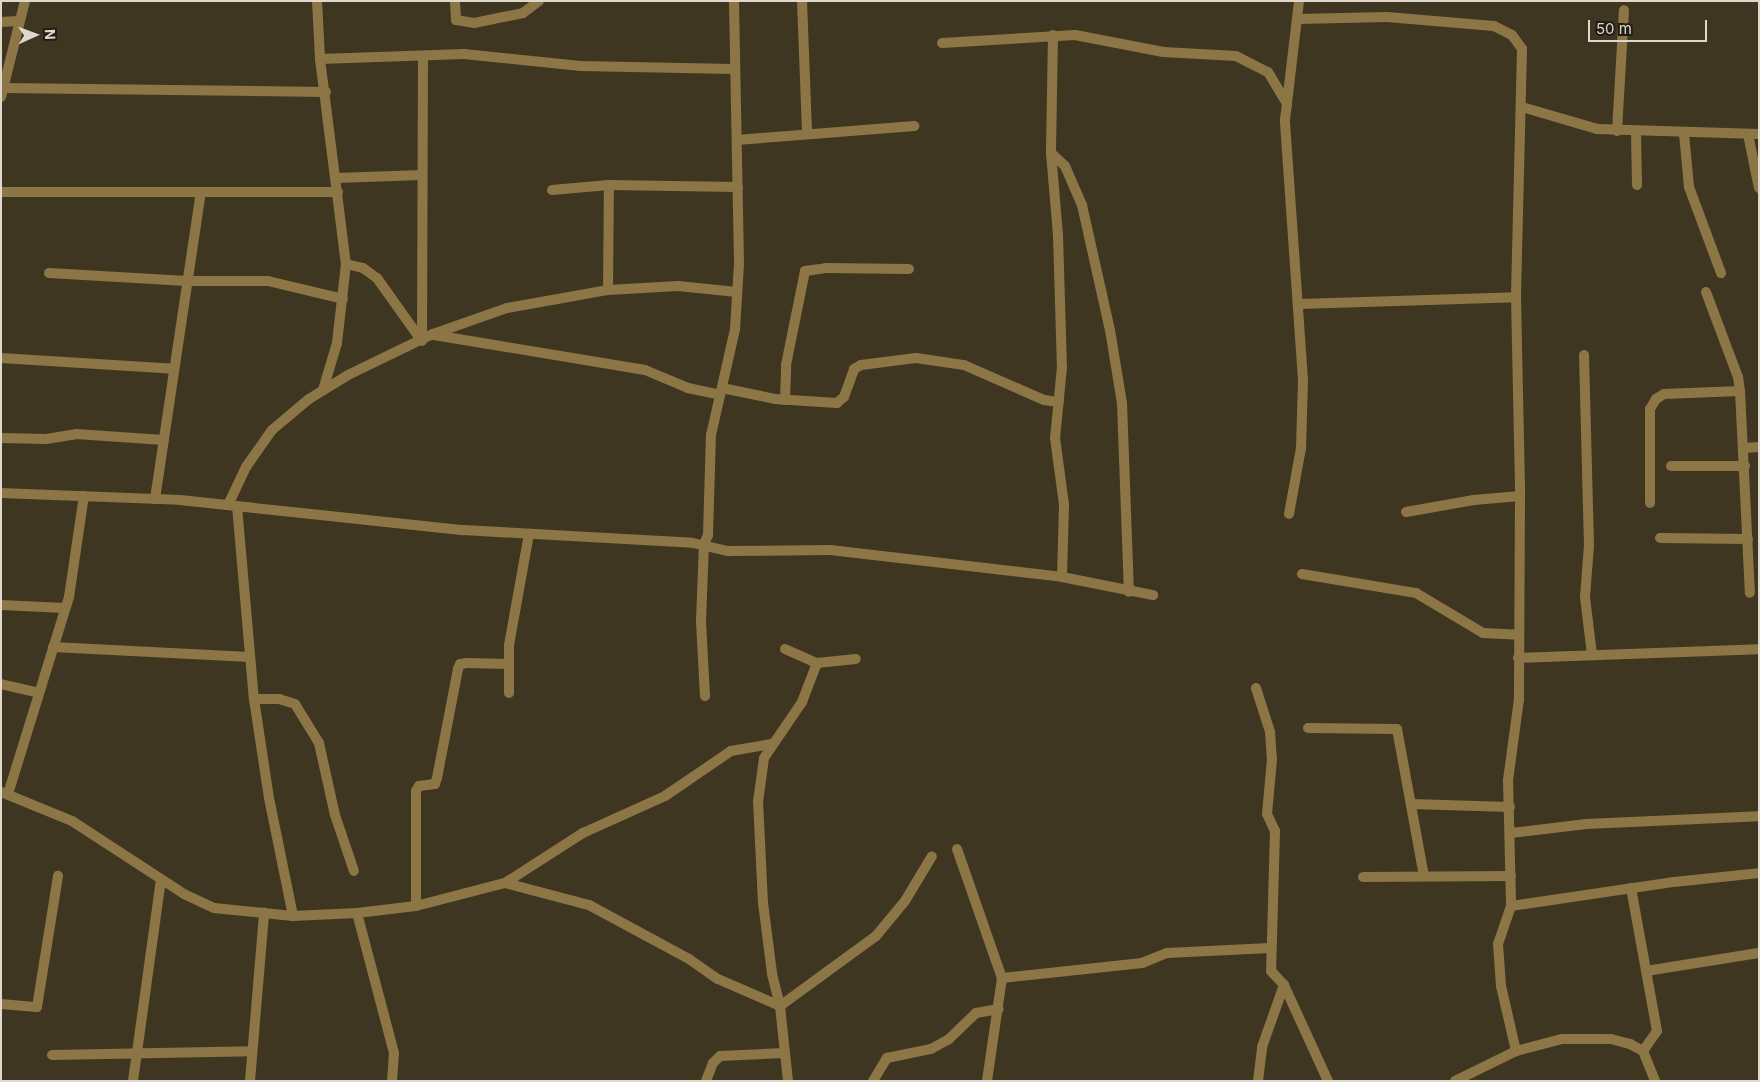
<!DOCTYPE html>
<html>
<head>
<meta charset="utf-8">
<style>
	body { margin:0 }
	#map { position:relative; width:1760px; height:1082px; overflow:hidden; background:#3f3622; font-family:Inter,sans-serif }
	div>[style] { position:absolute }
	.minor>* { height:10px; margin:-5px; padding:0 5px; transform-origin:5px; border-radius:5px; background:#8d7646 }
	span { translate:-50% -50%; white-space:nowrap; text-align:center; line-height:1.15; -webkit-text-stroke:4px #221e15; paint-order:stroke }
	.frame { position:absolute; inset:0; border:2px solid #dfd9cd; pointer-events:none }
	.north { position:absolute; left:10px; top:10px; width:50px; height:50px; -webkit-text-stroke:4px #221e15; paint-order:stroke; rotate:88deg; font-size:14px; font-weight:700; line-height:20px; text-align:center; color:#dfd9cd }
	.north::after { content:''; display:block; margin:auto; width:18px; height:22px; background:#dfd9cd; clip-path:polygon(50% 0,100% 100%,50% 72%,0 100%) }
	.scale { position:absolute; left:1588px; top:20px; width:119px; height:22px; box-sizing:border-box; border:2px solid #dfd9cd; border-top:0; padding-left:6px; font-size:15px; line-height:18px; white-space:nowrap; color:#dfd9cd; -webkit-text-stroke:4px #221e15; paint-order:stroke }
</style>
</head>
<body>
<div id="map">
	<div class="minor">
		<div style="left:317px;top:1px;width:58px;rotate:87deg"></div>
		<div style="left:320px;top:59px;width:207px;rotate:82.8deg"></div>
		<div style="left:346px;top:264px;width:80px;rotate:96.5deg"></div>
		<div style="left:337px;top:343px;width:49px;rotate:106.6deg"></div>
		<div style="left:455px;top:1px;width:19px;rotate:87deg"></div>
		<div style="left:456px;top:20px;width:18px;rotate:9deg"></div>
		<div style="left:474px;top:23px;width:50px;rotate:-11.5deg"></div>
		<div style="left:523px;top:13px;width:20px;rotate:-37deg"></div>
		<div style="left:802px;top:1px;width:133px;rotate:87.8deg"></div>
		<div style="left:1298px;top:19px;width:89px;rotate:-1.3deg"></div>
		<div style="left:1387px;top:17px;width:107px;rotate:4.8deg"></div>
		<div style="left:1494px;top:26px;width:20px;rotate:27deg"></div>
		<div style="left:1512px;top:35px;width:17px;rotate:54deg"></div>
		<div style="left:1522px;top:49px;width:248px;rotate:91.4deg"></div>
		<div style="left:1516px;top:297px;width:199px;rotate:88.8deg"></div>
		<div style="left:1520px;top:496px;width:203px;rotate:90.3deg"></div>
		<div style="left:1519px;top:699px;width:82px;rotate:97.7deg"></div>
		<div style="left:1508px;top:780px;width:126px;rotate:88.6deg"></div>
		<div style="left:1511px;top:906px;width:40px;rotate:108.9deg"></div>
		<div style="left:1498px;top:944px;width:42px;rotate:85.9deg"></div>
		<div style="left:1501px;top:986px;width:67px;rotate:77deg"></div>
		<div style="left:1px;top:22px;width:18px;rotate:-3deg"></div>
		<div style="left:1053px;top:35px;width:118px;rotate:91deg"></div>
		<div style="left:1051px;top:153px;width:82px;rotate:85.1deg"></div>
		<div style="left:1058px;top:235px;width:132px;rotate:88.3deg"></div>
		<div style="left:1062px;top:367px;width:71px;rotate:95.6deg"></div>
		<div style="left:1055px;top:438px;width:68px;rotate:82.3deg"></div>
		<div style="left:1064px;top:505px;width:72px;rotate:91.6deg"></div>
		<div style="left:942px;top:43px;width:133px;rotate:-3.4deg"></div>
		<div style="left:1075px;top:35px;width:90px;rotate:10.9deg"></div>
		<div style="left:1163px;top:52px;width:73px;rotate:3.1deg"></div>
		<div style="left:1236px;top:56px;width:36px;rotate:27deg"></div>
		<div style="left:1268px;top:72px;width:37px;rotate:59deg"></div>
		<div style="left:320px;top:59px;width:144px;rotate:-2deg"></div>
		<div style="left:464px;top:54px;width:117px;rotate:5.9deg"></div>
		<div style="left:580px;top:66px;width:154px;rotate:1.1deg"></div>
		<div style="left:3px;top:88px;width:323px;rotate:0.7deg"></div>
		<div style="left:1px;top:97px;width:99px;rotate:-76deg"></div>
		<div style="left:1522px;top:107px;width:78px;rotate:16.3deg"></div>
		<div style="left:1597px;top:129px;width:162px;rotate:1.8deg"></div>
		<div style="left:1617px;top:131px;width:121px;rotate:-86.7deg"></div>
		<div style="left:1636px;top:132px;width:53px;rotate:88.9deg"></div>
		<div style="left:1684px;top:134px;width:53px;rotate:84.6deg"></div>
		<div style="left:1689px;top:187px;width:92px;rotate:69.6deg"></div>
		<div style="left:1748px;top:134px;width:55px;rotate:78.5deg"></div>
		<div style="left:737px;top:140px;width:178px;rotate:-4.5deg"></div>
		<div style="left:1051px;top:153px;width:19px;rotate:43deg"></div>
		<div style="left:1065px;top:166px;width:43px;rotate:66.4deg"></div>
		<div style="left:1082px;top:205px;width:128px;rotate:77.4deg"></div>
		<div style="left:1110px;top:330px;width:74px;rotate:80.7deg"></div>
		<div style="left:1122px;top:403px;width:189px;rotate:87.9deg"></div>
		<div style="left:336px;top:178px;width:86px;rotate:-2deg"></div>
		<div style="left:552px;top:190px;width:57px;rotate:-5deg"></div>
		<div style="left:609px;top:185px;width:129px;rotate:0.9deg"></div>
		<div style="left:1px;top:192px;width:337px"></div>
		<div style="left:346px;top:264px;width:17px;rotate:13deg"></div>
		<div style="left:363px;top:268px;width:17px;rotate:36deg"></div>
		<div style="left:377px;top:278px;width:76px;rotate:54.6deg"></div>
		<div style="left:49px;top:273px;width:138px;rotate:3.3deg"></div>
		<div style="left:187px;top:281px;width:81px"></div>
		<div style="left:268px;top:281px;width:77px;rotate:13.5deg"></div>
		<div style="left:608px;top:290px;width:105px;rotate:-89.5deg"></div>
		<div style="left:1706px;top:292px;width:91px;rotate:69.4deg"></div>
		<div style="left:1738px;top:377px;width:14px;rotate:82deg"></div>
		<div style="left:1740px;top:391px;width:202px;rotate:87.2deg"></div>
		<div style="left:1299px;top:304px;width:217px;rotate:-1.8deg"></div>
		<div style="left:434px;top:335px;width:214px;rotate:9.4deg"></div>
		<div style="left:645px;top:370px;width:47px;rotate:22.7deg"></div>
		<div style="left:688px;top:388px;width:33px;rotate:12deg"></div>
		<div style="left:422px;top:341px;width:285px;rotate:-89.8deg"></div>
		<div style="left:1584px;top:355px;width:190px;rotate:88.5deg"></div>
		<div style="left:1589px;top:545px;width:52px;rotate:94.4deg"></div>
		<div style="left:1585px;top:597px;width:58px;rotate:83.1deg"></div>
		<div style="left:1px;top:358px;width:173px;rotate:3.6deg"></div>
		<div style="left:722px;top:388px;width:54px;rotate:11.7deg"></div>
		<div style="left:775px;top:399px;width:62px;rotate:3.7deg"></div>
		<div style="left:837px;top:403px;width:9px;rotate:-41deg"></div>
		<div style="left:844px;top:397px;width:30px;rotate:-70deg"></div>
		<div style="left:854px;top:369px;width:8px;rotate:-30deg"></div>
		<div style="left:861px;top:365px;width:55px;rotate:-7.3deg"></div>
		<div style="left:916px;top:358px;width:49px;rotate:8.3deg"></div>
		<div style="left:964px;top:365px;width:87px;rotate:23.6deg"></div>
		<div style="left:1044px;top:400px;width:15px;rotate:8deg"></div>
		<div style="left:785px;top:400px;width:35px;rotate:-88deg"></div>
		<div style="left:786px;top:365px;width:96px;rotate:-78.6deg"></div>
		<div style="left:805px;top:271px;width:21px;rotate:-8deg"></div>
		<div style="left:826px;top:268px;width:83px;rotate:0.7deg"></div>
		<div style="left:1px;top:438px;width:45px;rotate:1.3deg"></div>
		<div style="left:46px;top:439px;width:30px;rotate:-9deg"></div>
		<div style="left:76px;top:434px;width:88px;rotate:3.9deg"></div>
		<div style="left:1744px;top:448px;width:15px;rotate:-4deg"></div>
		<div style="left:1671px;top:466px;width:74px"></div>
		<div style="left:1px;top:493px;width:179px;rotate:2.2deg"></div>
		<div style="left:180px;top:500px;width:285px;rotate:6.1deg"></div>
		<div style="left:463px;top:530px;width:230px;rotate:3.2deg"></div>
		<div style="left:693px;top:543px;width:37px;rotate:13deg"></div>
		<div style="left:729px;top:551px;width:101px;rotate:-0.6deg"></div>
		<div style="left:830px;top:550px;width:234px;rotate:6.6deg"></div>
		<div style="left:1062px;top:577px;width:93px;rotate:11.2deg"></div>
		<div style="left:155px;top:499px;width:310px;rotate:-81.5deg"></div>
		<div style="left:1650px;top:503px;width:94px;rotate:-90deg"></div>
		<div style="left:1650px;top:409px;width:12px;rotate:-59deg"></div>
		<div style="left:1656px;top:399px;width:9px;rotate:-32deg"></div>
		<div style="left:1664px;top:394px;width:76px;rotate:-2.3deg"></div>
		<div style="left:228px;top:505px;width:42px;rotate:-64.7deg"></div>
		<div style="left:246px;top:467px;width:45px;rotate:-54.9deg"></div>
		<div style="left:272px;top:430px;width:48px;rotate:-40deg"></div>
		<div style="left:309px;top:399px;width:46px;rotate:-31.6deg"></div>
		<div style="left:348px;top:375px;width:94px;rotate:-25.8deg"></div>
		<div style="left:433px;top:334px;width:78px;rotate:-19.4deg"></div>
		<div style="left:507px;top:308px;width:103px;rotate:-10.1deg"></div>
		<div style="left:608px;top:290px;width:70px;rotate:-3.3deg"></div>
		<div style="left:678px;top:286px;width:59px;rotate:5.8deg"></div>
		<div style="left:237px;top:506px;width:194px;rotate:85deg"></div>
		<div style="left:254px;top:699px;width:100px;rotate:81.4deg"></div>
		<div style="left:269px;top:798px;width:120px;rotate:78.5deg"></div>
		<div style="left:1406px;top:512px;width:69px;rotate:-10deg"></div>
		<div style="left:1474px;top:500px;width:46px;rotate:-5deg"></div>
		<div style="left:1289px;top:514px;width:67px;rotate:-79.7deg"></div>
		<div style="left:1301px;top:448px;width:68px;rotate:-88.3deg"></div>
		<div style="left:1303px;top:380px;width:261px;rotate:-94deg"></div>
		<div style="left:1285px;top:120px;width:120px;rotate:-83.3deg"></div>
		<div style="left:1660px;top:538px;width:88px;rotate:0.7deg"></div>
		<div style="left:1302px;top:574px;width:116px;rotate:9.5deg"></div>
		<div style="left:1416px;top:593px;width:78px;rotate:30.8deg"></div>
		<div style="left:1483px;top:633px;width:35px;rotate:3deg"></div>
		<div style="left:1px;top:605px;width:64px;rotate:2.7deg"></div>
		<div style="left:53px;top:647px;width:197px;rotate:2.9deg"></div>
		<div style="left:785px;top:649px;width:35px;rotate:24deg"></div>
		<div style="left:817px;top:663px;width:39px;rotate:-6deg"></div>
		<div style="left:1518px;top:658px;width:241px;rotate:-2.1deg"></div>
		<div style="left:1px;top:684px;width:39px;rotate:13deg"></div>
		<div style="left:1256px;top:688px;width:46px;rotate:72.3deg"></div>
		<div style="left:1270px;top:732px;width:27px;rotate:86deg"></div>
		<div style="left:1272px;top:759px;width:55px;rotate:95.2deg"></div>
		<div style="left:1267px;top:814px;width:19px;rotate:65deg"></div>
		<div style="left:1275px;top:831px;width:140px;rotate:91.6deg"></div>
		<div style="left:1271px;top:971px;width:19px;rotate:47deg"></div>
		<div style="left:1284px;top:985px;width:106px;rotate:65.4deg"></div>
		<div style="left:509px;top:693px;width:48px;rotate:-90deg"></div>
		<div style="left:509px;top:645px;width:113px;rotate:-79.8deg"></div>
		<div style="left:705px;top:696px;width:75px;rotate:-93.1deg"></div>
		<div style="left:701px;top:621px;width:77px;rotate:-87.8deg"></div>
		<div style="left:704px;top:544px;width:10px;rotate:-66deg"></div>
		<div style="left:708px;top:535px;width:100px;rotate:-88.3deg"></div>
		<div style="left:711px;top:435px;width:109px;rotate:-77.2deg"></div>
		<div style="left:735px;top:329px;width:66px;rotate:-86.5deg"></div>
		<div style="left:739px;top:263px;width:262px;rotate:-91.1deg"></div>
		<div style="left:254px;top:699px;width:25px"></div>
		<div style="left:279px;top:699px;width:17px;rotate:17deg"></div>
		<div style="left:295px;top:704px;width:46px;rotate:58.4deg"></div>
		<div style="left:319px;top:743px;width:74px;rotate:77.5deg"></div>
		<div style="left:335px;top:815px;width:59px;rotate:71.3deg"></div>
		<div style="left:1308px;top:728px;width:89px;rotate:0.6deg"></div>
		<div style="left:1397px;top:729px;width:149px;rotate:79.6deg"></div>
		<div style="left:1px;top:792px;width:77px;rotate:22.2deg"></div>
		<div style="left:72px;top:821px;width:134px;rotate:33.1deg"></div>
		<div style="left:184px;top:894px;width:33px;rotate:25deg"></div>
		<div style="left:214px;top:908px;width:79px;rotate:5.8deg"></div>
		<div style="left:293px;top:916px;width:64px;rotate:-2.7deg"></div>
		<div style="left:357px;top:913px;width:59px;rotate:-6.8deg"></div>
		<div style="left:416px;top:906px;width:92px;rotate:-14.5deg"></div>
		<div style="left:505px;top:883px;width:93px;rotate:-32.7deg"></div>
		<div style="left:583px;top:833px;width:90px;rotate:-24.3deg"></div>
		<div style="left:665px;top:796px;width:80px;rotate:-34.3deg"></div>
		<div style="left:731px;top:751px;width:41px;rotate:-9.9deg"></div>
		<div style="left:8px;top:794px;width:206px;rotate:-72.8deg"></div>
		<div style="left:69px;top:597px;width:102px;rotate:-81.6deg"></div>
		<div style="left:1411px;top:804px;width:99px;rotate:1.7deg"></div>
		<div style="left:1511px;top:833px;width:76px;rotate:-6.8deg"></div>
		<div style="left:1586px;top:824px;width:173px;rotate:-2.6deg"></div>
		<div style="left:957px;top:849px;width:137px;rotate:70.8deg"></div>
		<div style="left:1002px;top:978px;width:104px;rotate:98.3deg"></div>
		<div style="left:1363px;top:877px;width:148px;rotate:-0.4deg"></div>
		<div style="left:505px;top:883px;width:87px;rotate:14.7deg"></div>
		<div style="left:589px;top:905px;width:114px;rotate:28.4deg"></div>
		<div style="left:689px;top:959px;width:35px;rotate:35deg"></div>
		<div style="left:718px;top:979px;width:68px;rotate:23.5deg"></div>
		<div style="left:1631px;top:888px;width:145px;rotate:79.7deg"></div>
		<div style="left:1657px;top:1031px;width:24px;rotate:125deg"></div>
		<div style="left:416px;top:906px;width:115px;rotate:-90deg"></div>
		<div style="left:416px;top:791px;width:6px;rotate:-59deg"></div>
		<div style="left:419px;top:786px;width:16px;rotate:-7deg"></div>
		<div style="left:435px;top:784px;width:6px;rotate:-72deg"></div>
		<div style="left:437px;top:778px;width:111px;rotate:-79.1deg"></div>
		<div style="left:458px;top:669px;width:5px;rotate:-68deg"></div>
		<div style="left:460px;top:664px;width:7px;rotate:-8deg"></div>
		<div style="left:467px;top:663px;width:41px;rotate:1.4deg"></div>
		<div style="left:1511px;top:906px;width:165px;rotate:-8.4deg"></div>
		<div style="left:1674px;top:882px;width:85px;rotate:-6deg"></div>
		<div style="left:357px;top:913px;width:145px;rotate:75.2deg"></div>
		<div style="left:394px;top:1053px;width:28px;rotate:94deg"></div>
		<div style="left:1646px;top:971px;width:114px;rotate:-9.1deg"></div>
		<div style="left:1002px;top:978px;width:141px;rotate:-6.1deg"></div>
		<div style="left:1142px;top:963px;width:27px;rotate:-22deg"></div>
		<div style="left:1167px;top:953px;width:103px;rotate:-2.8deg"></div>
		<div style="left:1px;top:1004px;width:36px;rotate:5deg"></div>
		<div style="left:37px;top:1007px;width:133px;rotate:-80.9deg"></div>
		<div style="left:780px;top:1006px;width:119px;rotate:-36.1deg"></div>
		<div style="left:876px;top:936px;width:45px;rotate:-50.4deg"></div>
		<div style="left:905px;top:901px;width:52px;rotate:-59deg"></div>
		<div style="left:52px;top:1055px;width:200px;rotate:-1.1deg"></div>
		<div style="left:133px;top:1081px;width:203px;rotate:-82.1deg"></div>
		<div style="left:250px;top:1081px;width:169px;rotate:-85.2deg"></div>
		<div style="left:706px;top:1081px;width:19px;rotate:-69deg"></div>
		<div style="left:713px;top:1063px;width:10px;rotate:-45deg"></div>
		<div style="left:720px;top:1056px;width:65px;rotate:-2.6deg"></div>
		<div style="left:788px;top:1081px;width:75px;rotate:-96.1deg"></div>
		<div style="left:780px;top:1006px;width:34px;rotate:-104deg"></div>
		<div style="left:772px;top:973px;width:71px;rotate:-97.3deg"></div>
		<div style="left:763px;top:903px;width:101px;rotate:-92.8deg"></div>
		<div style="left:758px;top:802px;width:44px;rotate:-82.2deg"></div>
		<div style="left:764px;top:758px;width:68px;rotate:-55.8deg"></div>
		<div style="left:802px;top:702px;width:42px;rotate:-69deg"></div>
		<div style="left:873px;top:1081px;width:27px;rotate:-59deg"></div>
		<div style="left:887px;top:1058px;width:45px;rotate:-11.6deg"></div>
		<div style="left:931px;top:1049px;width:21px;rotate:-29deg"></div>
		<div style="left:949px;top:1039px;width:37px;rotate:-44deg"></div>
		<div style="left:976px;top:1013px;width:23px;rotate:-10deg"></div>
		<div style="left:1258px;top:1081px;width:34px;rotate:-83deg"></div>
		<div style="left:1262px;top:1047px;width:66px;rotate:-70.5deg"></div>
		<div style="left:1455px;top:1081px;width:68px;rotate:-26.2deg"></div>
		<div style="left:1516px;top:1051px;width:48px;rotate:-14.6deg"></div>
		<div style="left:1562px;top:1039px;width:49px"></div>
		<div style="left:1611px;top:1039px;width:20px;rotate:15deg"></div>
		<div style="left:1630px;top:1044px;width:15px;rotate:28deg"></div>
		<div style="left:1643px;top:1051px;width:32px;rotate:68deg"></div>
	</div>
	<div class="frame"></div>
	<div class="north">N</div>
	<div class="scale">50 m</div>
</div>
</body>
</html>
